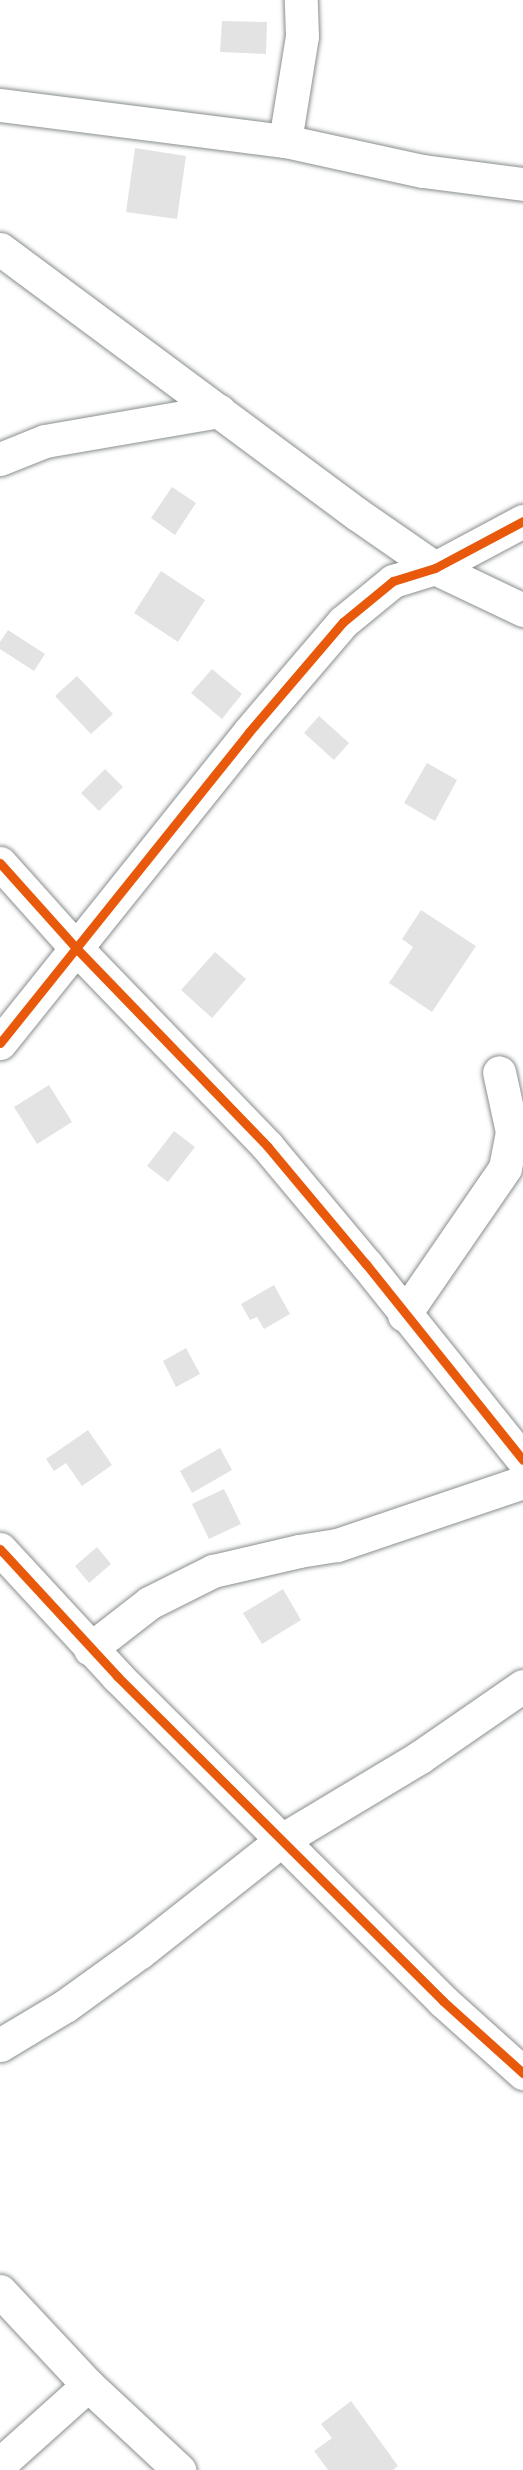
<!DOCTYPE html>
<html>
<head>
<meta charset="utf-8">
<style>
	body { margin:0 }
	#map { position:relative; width:523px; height:2470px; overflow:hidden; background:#fff; font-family:Caveat,sans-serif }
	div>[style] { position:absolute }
	.building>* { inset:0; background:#e2e3e2 }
	.roads { filter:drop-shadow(0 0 2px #898f8d) drop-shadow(0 0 2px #898f8d) }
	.minor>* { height:33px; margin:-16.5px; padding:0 16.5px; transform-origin:16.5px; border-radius:16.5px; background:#fff }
	.cycleway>* { height:9px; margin:-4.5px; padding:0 4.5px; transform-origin:4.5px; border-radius:4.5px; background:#e8590c }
	span { translate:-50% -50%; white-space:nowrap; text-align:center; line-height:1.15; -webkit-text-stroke:4.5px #fff; paint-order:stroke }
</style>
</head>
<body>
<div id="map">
	<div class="building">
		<div style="clip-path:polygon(222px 21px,267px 22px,266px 54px,220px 52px)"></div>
		<div style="clip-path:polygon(135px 148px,186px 156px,177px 219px,126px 212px)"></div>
		<div style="clip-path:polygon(172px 487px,196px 503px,175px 535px,151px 518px)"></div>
		<div style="clip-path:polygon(161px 571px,205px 600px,178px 642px,134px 613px)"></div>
		<div style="clip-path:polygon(8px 630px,45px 654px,34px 671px,0 649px,0 642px)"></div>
		<div style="clip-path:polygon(212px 669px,242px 694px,222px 719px,191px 693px)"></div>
		<div style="clip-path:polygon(77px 676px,113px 714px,91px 734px,55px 696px)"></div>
		<div style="clip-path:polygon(319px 716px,349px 743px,334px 760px,304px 733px)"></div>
		<div style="clip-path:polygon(427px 763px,457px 780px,435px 821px,404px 803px)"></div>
		<div style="clip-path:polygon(105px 769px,123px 787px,99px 811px,81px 793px)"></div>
		<div style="clip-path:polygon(421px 910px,476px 946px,432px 1012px,389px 983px,413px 947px,402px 939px)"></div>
		<div style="clip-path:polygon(215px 952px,246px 979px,212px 1018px,181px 990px)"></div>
		<div style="clip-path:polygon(49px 1085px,72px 1122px,37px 1144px,14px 1107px)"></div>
		<div style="clip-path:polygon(174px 1131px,195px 1147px,168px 1182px,147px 1166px)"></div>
		<div style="clip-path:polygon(274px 1285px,290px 1314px,264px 1329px,257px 1317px,250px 1320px,241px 1304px)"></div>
		<div style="clip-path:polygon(186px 1348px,200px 1374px,176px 1387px,163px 1361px)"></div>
		<div style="clip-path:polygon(88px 1430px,112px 1465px,82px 1486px,66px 1463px,54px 1471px,46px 1459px)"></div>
		<div style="clip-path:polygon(220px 1448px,232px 1470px,192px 1493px,180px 1471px)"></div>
		<div style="clip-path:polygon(224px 1489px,241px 1524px,209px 1539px,192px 1504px)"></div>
		<div style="clip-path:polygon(97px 1547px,111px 1564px,89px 1583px,75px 1566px)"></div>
		<div style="clip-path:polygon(283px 1589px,301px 1620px,262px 1644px,243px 1613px)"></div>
		<div style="clip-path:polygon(351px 2401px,398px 2466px,393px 2470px,328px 2470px,314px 2451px,332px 2438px,321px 2424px)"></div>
	</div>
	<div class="roads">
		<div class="minor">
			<div style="left:0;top:105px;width:287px;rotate:7.2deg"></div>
			<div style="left:285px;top:141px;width:141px;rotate:12.3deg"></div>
			<div style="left:423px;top:171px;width:101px;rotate:7.4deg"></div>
			<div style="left:285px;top:141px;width:106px;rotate:-80.8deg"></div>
			<div style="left:302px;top:36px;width:36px;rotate:-92deg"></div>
			<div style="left:0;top:249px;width:445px;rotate:36.6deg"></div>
			<div style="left:357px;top:514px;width:95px;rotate:34.7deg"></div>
			<div style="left:435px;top:568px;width:98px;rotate:25.5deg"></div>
			<div style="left:0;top:459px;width:48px;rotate:-21.8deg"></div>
			<div style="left:45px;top:441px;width:177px;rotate:-9.8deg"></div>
			<div style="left:0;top:863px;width:115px;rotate:48.2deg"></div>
			<div style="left:77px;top:949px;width:275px;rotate:46deg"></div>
			<div style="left:268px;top:1147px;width:153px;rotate:50.1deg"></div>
			<div style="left:366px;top:1264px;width:251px;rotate:51.3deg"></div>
			<div style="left:0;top:1043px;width:398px;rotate:-51.3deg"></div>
			<div style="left:249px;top:732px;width:145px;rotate:-49.5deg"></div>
			<div style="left:343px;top:622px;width:65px;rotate:-39.4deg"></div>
			<div style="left:393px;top:581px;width:44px;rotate:-17.2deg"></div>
			<div style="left:435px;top:568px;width:100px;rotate:-28.1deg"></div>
			<div style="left:404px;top:1315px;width:178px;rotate:-55.5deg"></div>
			<div style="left:505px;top:1168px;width:37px;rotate:-79deg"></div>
			<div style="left:512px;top:1132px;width:61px;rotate:-102.2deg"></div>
			<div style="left:0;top:1549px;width:173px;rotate:47.3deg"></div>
			<div style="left:117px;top:1676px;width:460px;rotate:44.9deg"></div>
			<div style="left:443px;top:2001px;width:108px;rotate:42deg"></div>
			<div style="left:90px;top:1649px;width:75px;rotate:-37.9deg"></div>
			<div style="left:149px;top:1603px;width:72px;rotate:-26.6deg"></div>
			<div style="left:213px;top:1571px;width:88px;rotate:-13.1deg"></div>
			<div style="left:299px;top:1551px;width:38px;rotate:-9deg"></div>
			<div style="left:337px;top:1545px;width:196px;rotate:-18.7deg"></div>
			<div style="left:0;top:2045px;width:76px;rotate:-31deg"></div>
			<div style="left:65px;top:2006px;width:92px;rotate:-35.8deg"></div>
			<div style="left:140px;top:1952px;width:181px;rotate:-38.3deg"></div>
			<div style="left:282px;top:1840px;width:161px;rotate:-31deg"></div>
			<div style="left:420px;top:1757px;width:125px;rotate:-34.6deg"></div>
			<div style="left:0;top:2291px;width:129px;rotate:46.9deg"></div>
			<div style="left:88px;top:2385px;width:125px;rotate:43deg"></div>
			<div style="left:0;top:2464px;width:118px;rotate:-41.9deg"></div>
		</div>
	</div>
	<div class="cycleway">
		<div style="left:0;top:863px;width:115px;rotate:48.2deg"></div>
		<div style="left:77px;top:949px;width:275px;rotate:46deg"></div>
		<div style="left:268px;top:1147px;width:153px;rotate:50.1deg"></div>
		<div style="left:366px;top:1264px;width:251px;rotate:51.3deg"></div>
		<div style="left:0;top:1043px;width:398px;rotate:-51.3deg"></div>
		<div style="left:249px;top:732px;width:145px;rotate:-49.5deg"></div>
		<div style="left:343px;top:622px;width:65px;rotate:-39.4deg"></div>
		<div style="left:393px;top:581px;width:44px;rotate:-17.2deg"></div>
		<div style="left:435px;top:568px;width:100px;rotate:-28.1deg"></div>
		<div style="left:0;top:1549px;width:173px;rotate:47.3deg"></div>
		<div style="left:117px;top:1676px;width:460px;rotate:44.9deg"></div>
		<div style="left:443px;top:2001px;width:108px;rotate:42deg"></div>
	</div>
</div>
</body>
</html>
